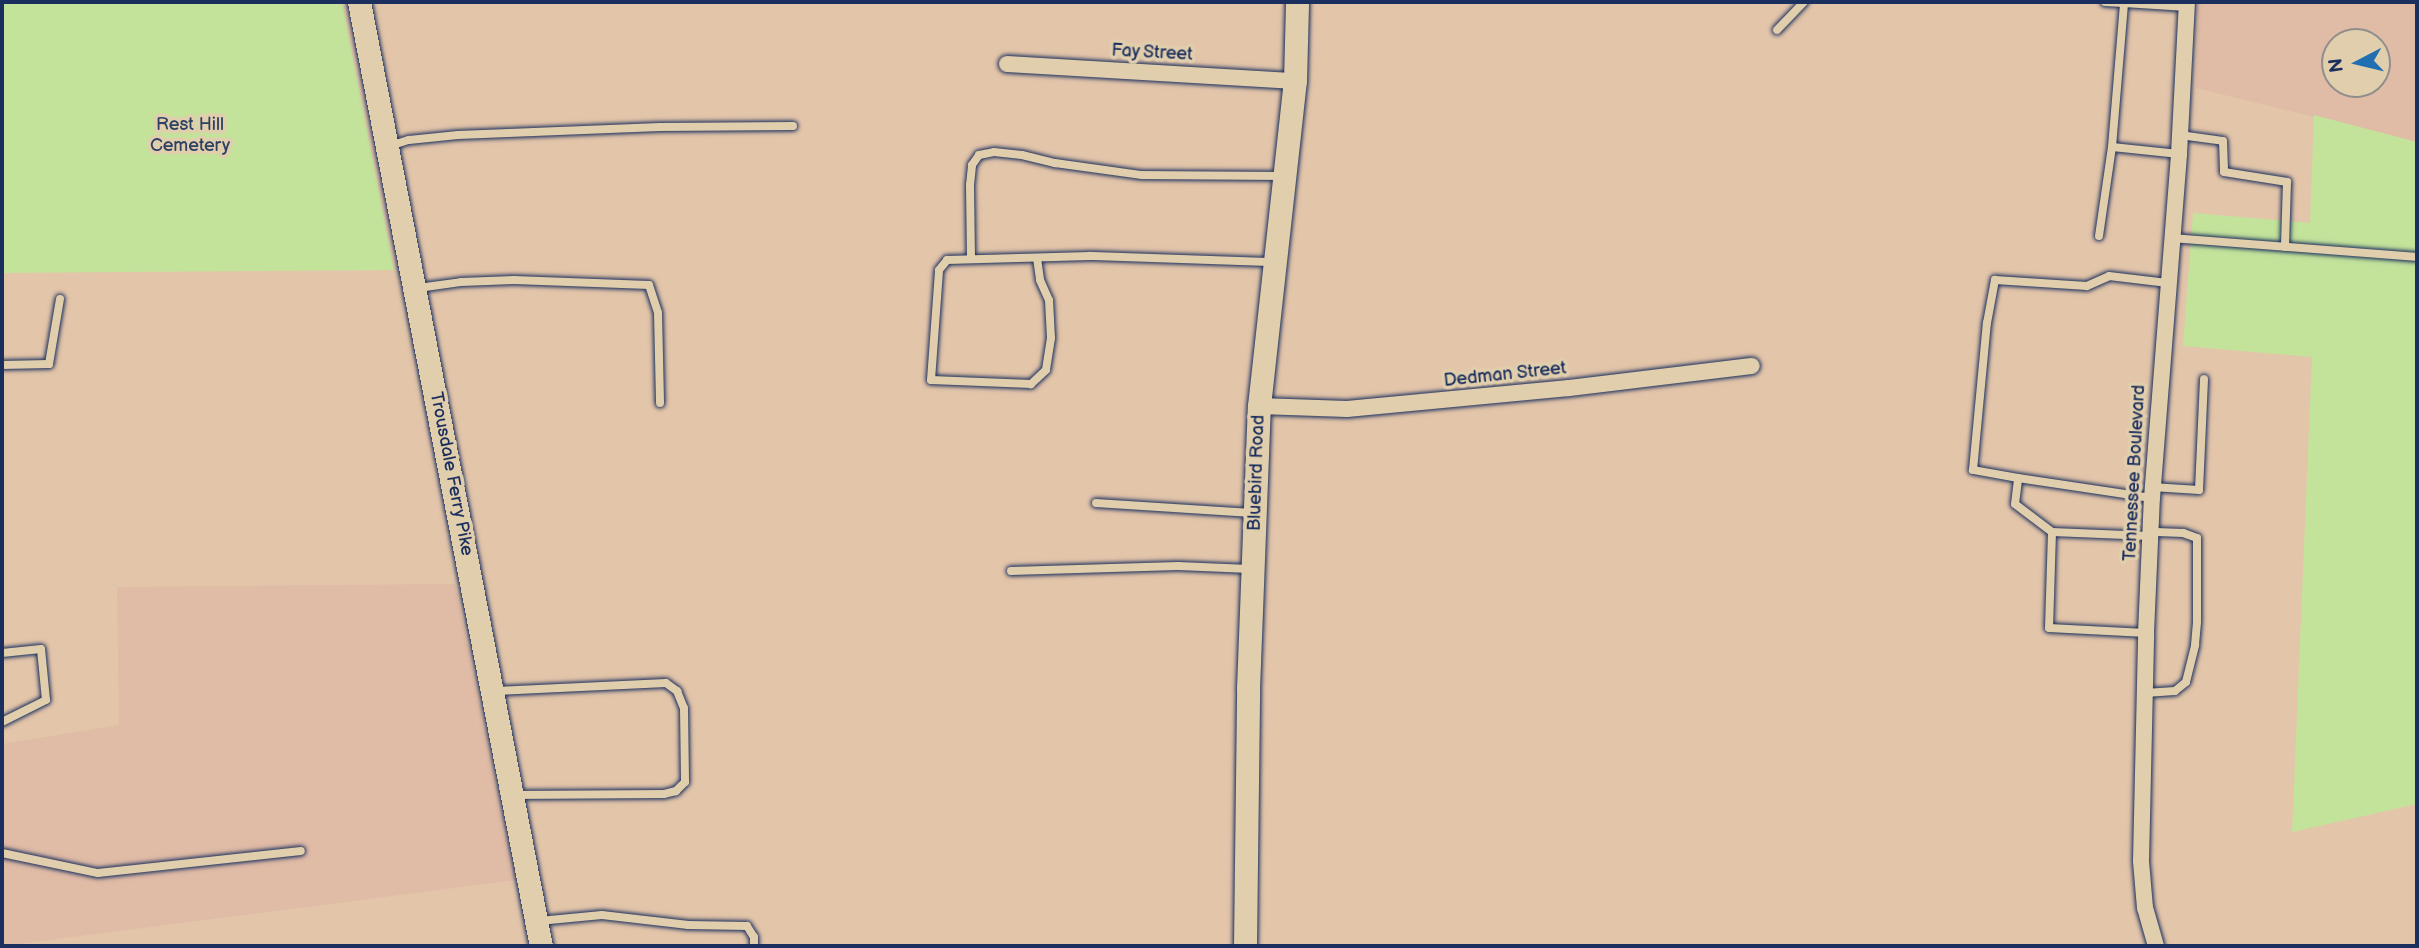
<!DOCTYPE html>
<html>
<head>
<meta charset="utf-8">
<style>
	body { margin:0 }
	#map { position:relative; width:2419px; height:948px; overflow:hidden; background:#e3c5a9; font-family:"Balsamiq Sans",sans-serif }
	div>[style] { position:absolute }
	.built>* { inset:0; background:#e0bba6 }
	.green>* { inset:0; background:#c3e39b }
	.roads { filter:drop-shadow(0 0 2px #1b2f5e) drop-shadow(0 0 2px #1b2f5e) }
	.lane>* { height:8px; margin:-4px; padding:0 4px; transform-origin:4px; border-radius:4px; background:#e0ceac }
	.street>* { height:16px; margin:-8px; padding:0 8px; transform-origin:8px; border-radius:8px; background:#e0ceac }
	.secondary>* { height:23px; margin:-11.5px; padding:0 11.5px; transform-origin:11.5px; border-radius:11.5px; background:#e0ceac }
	span { translate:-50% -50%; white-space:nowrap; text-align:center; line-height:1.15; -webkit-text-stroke:7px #e0ceac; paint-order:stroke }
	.street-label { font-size:18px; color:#1b2f5e }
	.park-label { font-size:18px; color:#2c4164 }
	.frame { position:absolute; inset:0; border:4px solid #1b2f5e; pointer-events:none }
	.north { position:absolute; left:2321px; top:28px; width:70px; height:70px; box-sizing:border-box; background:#e0ceac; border:2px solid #918e8d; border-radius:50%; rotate:263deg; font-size:19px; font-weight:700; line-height:28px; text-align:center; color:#1b2f5e }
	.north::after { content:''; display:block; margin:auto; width:24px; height:32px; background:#1f6fb2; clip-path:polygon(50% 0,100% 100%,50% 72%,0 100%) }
</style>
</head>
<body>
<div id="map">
	<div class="built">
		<div style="clip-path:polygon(evenodd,2198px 2px,2417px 2px,2417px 142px,2196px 88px,2198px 2px,2335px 42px,2377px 42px,2377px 84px,2335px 84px,2335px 42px)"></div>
		<div style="clip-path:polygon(455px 584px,516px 880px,2px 946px,2px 744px,119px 725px,117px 587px)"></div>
	</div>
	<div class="green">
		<div style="clip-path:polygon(2px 2px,342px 2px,394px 270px,2px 273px)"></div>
		<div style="clip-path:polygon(2314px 115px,2417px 142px,2417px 804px,2292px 832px,2312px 357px,2183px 346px,2193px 213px,2310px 223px)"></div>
	</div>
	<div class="roads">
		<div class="lane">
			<div style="left:2105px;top:2px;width:19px;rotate:3deg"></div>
			<div style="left:1777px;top:30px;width:39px;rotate:-46deg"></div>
			<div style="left:2180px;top:135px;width:43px;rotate:7.9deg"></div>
			<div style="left:2223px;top:141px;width:31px;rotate:88deg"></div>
			<div style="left:2224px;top:172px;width:64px;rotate:9deg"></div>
			<div style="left:2287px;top:182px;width:65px;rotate:91.8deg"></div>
			<div style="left:390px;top:146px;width:20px;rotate:-18deg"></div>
			<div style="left:409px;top:140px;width:49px;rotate:-5.8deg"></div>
			<div style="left:458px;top:135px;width:202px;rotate:-2.3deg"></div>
			<div style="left:660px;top:127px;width:133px;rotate:-0.4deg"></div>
			<div style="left:2179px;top:154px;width:67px;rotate:-174deg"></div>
			<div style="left:2112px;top:147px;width:144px;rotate:-85.2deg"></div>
			<div style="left:2124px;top:3px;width:63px;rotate:3.6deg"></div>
			<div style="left:2099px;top:236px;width:90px;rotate:-81.7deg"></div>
			<div style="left:2172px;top:238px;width:246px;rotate:4.4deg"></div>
			<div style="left:971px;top:258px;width:73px;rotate:-90.8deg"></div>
			<div style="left:970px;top:185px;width:20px;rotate:-84deg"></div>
			<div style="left:972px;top:165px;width:12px;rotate:-55deg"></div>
			<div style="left:979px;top:155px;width:15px;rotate:-11deg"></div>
			<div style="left:994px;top:152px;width:28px;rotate:6deg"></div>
			<div style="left:1022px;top:155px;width:34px;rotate:14deg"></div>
			<div style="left:1055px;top:163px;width:88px;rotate:7.9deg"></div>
			<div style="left:1142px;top:175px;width:139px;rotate:0.4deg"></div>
			<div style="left:1037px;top:258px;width:22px;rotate:82deg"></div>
			<div style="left:1040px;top:280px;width:22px;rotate:66deg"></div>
			<div style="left:1049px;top:300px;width:38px;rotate:87deg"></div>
			<div style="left:1051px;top:338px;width:32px;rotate:99deg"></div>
			<div style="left:1046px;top:370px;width:21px;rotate:137deg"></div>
			<div style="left:1031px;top:384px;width:100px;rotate:-177.7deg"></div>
			<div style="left:931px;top:380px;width:110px;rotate:-85.8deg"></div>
			<div style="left:939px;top:270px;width:13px;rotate:-51deg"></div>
			<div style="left:947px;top:260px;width:143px;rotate:-1.6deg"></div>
			<div style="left:1090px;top:256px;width:182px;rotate:1.9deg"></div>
			<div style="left:418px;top:288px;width:43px;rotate:-7.9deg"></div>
			<div style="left:461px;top:282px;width:53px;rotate:-2.2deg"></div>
			<div style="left:514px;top:280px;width:135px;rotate:2.1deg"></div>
			<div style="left:649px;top:285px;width:29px;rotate:72deg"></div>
			<div style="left:658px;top:313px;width:90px;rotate:88.7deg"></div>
			<div style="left:2px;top:365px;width:47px;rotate:-1.2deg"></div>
			<div style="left:49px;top:364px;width:66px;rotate:-80.4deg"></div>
			<div style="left:2018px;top:478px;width:135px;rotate:8.5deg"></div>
			<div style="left:2152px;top:487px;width:47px;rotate:3.7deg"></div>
			<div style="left:2199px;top:490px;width:111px;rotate:-87.4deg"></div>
			<div style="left:1096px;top:503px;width:156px;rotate:3.7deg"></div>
			<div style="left:2052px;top:532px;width:46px;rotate:-142.9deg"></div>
			<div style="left:2015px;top:504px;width:26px;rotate:-83deg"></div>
			<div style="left:2018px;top:478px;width:46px;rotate:-169.9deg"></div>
			<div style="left:1973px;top:470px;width:148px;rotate:-84.6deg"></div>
			<div style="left:1987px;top:323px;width:44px;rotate:-79.5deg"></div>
			<div style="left:1995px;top:280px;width:92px;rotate:3.7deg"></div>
			<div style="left:2087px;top:286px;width:24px;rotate:-24deg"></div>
			<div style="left:2109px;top:276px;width:59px;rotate:6.8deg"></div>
			<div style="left:1011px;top:571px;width:167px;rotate:-1.7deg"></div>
			<div style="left:1178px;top:566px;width:72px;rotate:2.4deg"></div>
			<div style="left:2146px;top:633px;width:97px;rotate:-177deg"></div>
			<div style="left:2049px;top:628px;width:96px;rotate:-88.2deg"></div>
			<div style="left:2052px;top:532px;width:98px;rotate:2.3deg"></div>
			<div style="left:2px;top:653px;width:39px;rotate:-6deg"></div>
			<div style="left:41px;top:649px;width:51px;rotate:84.4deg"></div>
			<div style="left:46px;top:700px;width:49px;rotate:153.4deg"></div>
			<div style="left:496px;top:691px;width:170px;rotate:-2.7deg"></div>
			<div style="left:666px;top:683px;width:14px;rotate:36deg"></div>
			<div style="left:677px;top:691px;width:18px;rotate:68deg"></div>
			<div style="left:684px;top:708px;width:74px;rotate:89.2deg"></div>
			<div style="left:685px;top:782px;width:13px;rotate:135deg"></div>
			<div style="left:676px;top:791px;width:12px;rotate:166deg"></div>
			<div style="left:664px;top:794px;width:151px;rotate:179.6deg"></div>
			<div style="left:2145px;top:693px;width:30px;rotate:-4deg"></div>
			<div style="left:2175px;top:691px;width:14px;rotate:-39deg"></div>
			<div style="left:2186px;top:682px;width:38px;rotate:-76deg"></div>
			<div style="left:2195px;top:645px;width:23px;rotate:-85deg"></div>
			<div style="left:2197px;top:622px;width:84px;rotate:-90deg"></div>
			<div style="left:2197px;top:538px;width:15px;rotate:-160deg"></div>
			<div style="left:2183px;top:533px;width:33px;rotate:-178deg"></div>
			<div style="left:2px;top:853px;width:98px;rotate:11.8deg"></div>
			<div style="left:98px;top:873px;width:204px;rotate:-6.2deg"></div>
			<div style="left:539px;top:921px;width:63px;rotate:-5.4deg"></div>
			<div style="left:602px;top:915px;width:87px;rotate:6.6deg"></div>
			<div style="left:688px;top:925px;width:59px;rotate:1deg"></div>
			<div style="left:747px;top:926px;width:13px;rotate:58deg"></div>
			<div style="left:754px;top:937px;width:9px;rotate:90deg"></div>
		</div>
		<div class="street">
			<div style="left:1007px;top:64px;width:289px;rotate:3.4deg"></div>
			<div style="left:1259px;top:406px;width:88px;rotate:2deg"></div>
			<div style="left:1347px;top:409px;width:223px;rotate:-5.4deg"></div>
			<div style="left:1569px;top:388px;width:184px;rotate:-6.9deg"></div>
			<div style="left:2156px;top:946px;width:40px;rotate:-106deg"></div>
			<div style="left:2145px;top:908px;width:47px;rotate:-94.9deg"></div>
			<div style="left:2141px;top:861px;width:228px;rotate:-88.7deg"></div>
			<div style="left:2146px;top:633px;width:135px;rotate:-87.5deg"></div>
			<div style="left:2152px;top:498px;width:345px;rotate:-85.5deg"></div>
			<div style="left:2179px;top:154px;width:152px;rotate:-87deg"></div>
		</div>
		<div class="secondary">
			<div style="left:359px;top:2px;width:961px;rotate:79.09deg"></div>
			<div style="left:1245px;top:946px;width:257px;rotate:-89.3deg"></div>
			<div style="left:1248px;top:689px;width:283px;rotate:-87.8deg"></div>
			<div style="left:1259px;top:406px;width:327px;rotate:-83.7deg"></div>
			<div style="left:1295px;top:81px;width:79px;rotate:-88.5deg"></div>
		</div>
	</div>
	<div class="street-label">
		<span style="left:1152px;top:53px;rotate:3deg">Fay Street</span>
		<span style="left:1505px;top:375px;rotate:-6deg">Dedman Street</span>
		<span style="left:1257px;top:473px;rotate:-88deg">Bluebird Road</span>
		<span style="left:2135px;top:473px;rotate:-87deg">Tennessee Boulevard</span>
		<span style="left:451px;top:474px;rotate:79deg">Trousdale Ferry Pike</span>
	</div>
	<div class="park-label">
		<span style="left:190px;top:136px">Rest Hill<br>Cemetery</span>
	</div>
	<div class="frame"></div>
	<div class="north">N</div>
</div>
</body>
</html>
